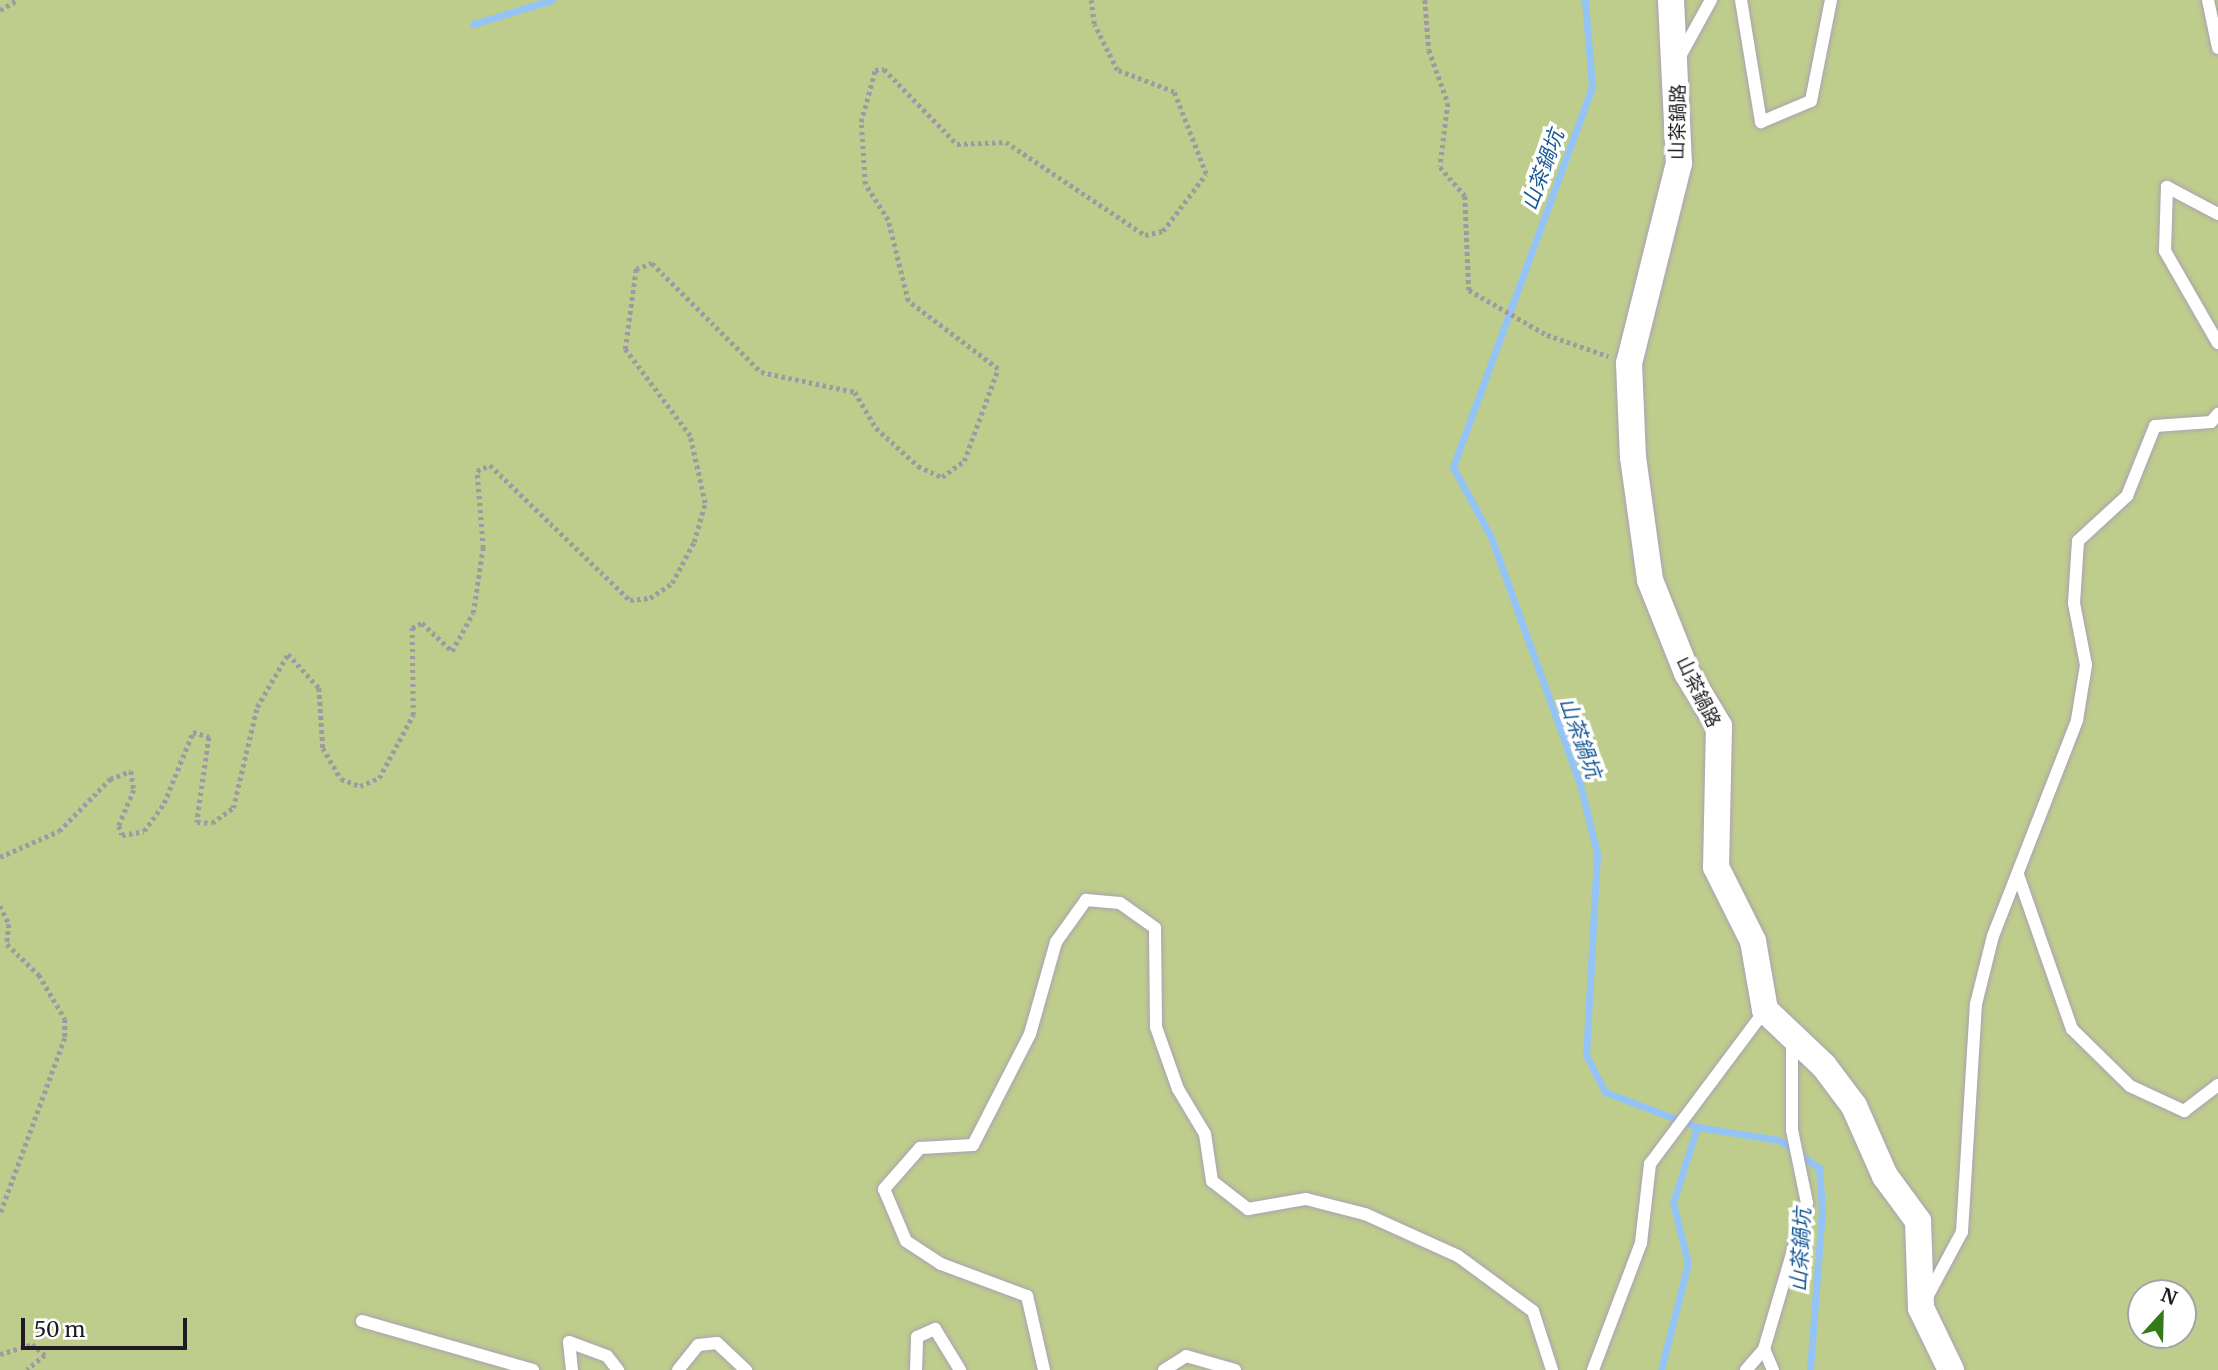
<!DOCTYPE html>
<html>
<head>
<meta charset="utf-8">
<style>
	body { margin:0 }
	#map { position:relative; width:2218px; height:1370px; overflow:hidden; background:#faf2fd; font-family:Merriweather,"Noto Sans TC",serif }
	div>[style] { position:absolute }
	.forest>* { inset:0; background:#becd8c }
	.stream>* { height:7px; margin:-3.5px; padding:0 3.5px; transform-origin:3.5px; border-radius:3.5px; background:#94c3f6 }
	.path>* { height:4.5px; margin-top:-2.25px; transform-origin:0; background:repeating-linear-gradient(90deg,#a099a3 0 3.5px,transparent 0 7px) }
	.roads { filter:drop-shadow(0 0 2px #ada0b2) drop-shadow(0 0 2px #ada0b2) }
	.lane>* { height:12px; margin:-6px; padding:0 6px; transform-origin:6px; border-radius:6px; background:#fff }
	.street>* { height:26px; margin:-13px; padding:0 13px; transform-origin:13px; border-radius:13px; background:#fff }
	span { translate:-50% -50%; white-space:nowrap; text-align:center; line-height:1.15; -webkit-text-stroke:7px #fff; paint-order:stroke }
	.street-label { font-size:19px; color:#1f1a21 }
	.water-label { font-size:21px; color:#185996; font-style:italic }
	.north { position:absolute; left:2127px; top:1279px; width:70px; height:70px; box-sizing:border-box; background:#fff; border:2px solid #a5a3a6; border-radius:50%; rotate:22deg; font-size:19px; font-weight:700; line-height:28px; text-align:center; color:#1f1a21 }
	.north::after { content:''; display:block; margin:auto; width:24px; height:32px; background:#367919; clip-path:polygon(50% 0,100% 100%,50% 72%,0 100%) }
	.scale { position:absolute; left:21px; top:1318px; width:166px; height:32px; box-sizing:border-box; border:4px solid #1f1a21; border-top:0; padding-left:9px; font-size:21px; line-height:24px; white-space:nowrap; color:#1f1a21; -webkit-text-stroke:5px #fff; paint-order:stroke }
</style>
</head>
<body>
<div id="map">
	<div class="forest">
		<div style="clip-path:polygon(evenodd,0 0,2218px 0,2218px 1370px,0 1370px,0 0,2141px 1293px,2183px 1293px,2183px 1335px,2141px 1335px,2141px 1293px)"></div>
	</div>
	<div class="stream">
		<div style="left:1585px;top:0;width:87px;rotate:85.4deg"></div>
		<div style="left:1592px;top:87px;width:405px;rotate:110.1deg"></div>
		<div style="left:1453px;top:467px;width:80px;rotate:61.5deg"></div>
		<div style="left:1491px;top:537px;width:263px;rotate:70.2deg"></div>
		<div style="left:1580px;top:784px;width:72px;rotate:76.3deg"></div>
		<div style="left:1597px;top:854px;width:201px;rotate:93.1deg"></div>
		<div style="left:1586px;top:1055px;width:42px;rotate:62.8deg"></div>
		<div style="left:1605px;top:1092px;width:98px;rotate:20.8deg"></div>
		<div style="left:1697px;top:1127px;width:83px;rotate:9deg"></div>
		<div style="left:1779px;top:1140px;width:49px;rotate:35deg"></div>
		<div style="left:1819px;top:1168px;width:42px;rotate:85.9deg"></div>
		<div style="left:1822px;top:1210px;width:160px;rotate:94.3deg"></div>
		<div style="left:473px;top:24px;width:83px;rotate:-16.9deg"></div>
		<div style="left:1661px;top:1370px;width:110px;rotate:-75.8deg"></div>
		<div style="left:1688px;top:1263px;width:62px;rotate:-104deg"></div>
		<div style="left:1673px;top:1203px;width:80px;rotate:-72.5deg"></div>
	</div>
	<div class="path">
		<div style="left:1425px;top:0;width:50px;rotate:85.4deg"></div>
		<div style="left:1429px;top:50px;width:56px;rotate:70.3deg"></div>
		<div style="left:1448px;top:103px;width:64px;rotate:97.1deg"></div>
		<div style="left:1440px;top:167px;width:38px;rotate:49deg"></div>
		<div style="left:1465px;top:196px;width:94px;rotate:87.6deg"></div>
		<div style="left:1469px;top:290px;width:90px;rotate:30deg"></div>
		<div style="left:1547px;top:335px;width:65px;rotate:19deg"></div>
		<div style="left:0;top:10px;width:20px;rotate:-30deg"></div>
		<div style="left:0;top:857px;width:64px;rotate:-23.8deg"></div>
		<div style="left:59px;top:831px;width:73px;rotate:-45.6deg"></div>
		<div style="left:110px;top:779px;width:22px;rotate:-21deg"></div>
		<div style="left:131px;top:771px;width:19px;rotate:81deg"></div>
		<div style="left:134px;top:790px;width:39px;rotate:113deg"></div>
		<div style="left:119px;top:826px;width:9px;rotate:72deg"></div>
		<div style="left:122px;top:835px;width:22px;rotate:-10deg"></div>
		<div style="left:144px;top:831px;width:34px;rotate:-54deg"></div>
		<div style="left:164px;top:803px;width:77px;rotate:-67.8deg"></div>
		<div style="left:193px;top:732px;width:17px;rotate:17deg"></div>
		<div style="left:209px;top:737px;width:86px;rotate:98deg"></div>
		<div style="left:197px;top:822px;width:15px;rotate:4deg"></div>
		<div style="left:212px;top:823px;width:26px;rotate:-36deg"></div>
		<div style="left:233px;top:808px;width:104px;rotate:-76.6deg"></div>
		<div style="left:257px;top:707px;width:61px;rotate:-59.7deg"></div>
		<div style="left:288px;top:654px;width:46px;rotate:47.6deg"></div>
		<div style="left:319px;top:688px;width:60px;rotate:86.2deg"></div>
		<div style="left:323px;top:748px;width:36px;rotate:60deg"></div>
		<div style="left:341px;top:779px;width:20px;rotate:20deg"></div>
		<div style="left:360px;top:786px;width:21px;rotate:-23deg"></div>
		<div style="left:379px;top:778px;width:72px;rotate:-61.6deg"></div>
		<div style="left:413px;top:715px;width:87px;rotate:-90.7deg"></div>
		<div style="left:412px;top:628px;width:11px;rotate:-27deg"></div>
		<div style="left:422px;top:623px;width:41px;rotate:43deg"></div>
		<div style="left:452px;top:651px;width:43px;rotate:-61.1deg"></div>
		<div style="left:473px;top:613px;width:66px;rotate:-81.3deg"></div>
		<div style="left:483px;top:548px;width:77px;rotate:-94.5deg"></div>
		<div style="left:477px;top:471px;width:14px;rotate:-25deg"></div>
		<div style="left:490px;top:465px;width:194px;rotate:44deg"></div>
		<div style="left:630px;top:600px;width:20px;rotate:-6deg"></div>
		<div style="left:650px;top:598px;width:27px;rotate:-34deg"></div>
		<div style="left:672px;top:583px;width:47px;rotate:-61.8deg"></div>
		<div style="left:694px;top:542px;width:41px;rotate:-74.2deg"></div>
		<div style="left:705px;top:503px;width:69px;rotate:-102.6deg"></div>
		<div style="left:690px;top:436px;width:109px;rotate:-126.8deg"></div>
		<div style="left:625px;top:349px;width:81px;rotate:-82.2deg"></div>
		<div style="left:636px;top:269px;width:17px;rotate:-21deg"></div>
		<div style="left:652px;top:263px;width:154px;rotate:45deg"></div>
		<div style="left:761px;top:372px;width:96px;rotate:12deg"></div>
		<div style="left:855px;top:392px;width:42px;rotate:59.7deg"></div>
		<div style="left:876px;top:428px;width:57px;rotate:42.1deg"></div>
		<div style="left:918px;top:466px;width:26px;rotate:25deg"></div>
		<div style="left:942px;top:477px;width:27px;rotate:-36deg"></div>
		<div style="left:964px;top:461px;width:98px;rotate:-69.7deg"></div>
		<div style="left:998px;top:369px;width:113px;rotate:-142.9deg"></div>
		<div style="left:908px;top:301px;width:83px;rotate:-103.9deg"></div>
		<div style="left:888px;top:220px;width:43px;rotate:-122.6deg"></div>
		<div style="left:865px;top:184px;width:62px;rotate:-93.7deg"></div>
		<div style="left:861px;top:122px;width:54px;rotate:-74.9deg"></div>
		<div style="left:875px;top:70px;width:9px;rotate:-6deg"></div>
		<div style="left:884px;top:69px;width:105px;rotate:45.8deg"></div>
		<div style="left:957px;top:144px;width:49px;rotate:-2.3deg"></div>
		<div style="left:1006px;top:142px;width:167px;rotate:33.8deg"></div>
		<div style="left:1145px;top:235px;width:18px;rotate:-13deg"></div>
		<div style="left:1163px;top:231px;width:71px;rotate:-53deg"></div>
		<div style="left:1206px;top:174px;width:88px;rotate:-111.3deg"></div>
		<div style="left:1174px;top:92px;width:61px;rotate:-158.9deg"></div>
		<div style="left:1117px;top:70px;width:51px;rotate:-116.6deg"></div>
		<div style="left:1094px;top:24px;width:24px;rotate:-97deg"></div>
		<div style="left:0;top:906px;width:20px;rotate:63deg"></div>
		<div style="left:9px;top:924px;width:20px;rotate:96deg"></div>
		<div style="left:7px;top:944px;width:45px;rotate:44.1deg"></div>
		<div style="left:39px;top:975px;width:51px;rotate:59.4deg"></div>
		<div style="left:65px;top:1019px;width:19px;rotate:90deg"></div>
		<div style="left:65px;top:1038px;width:189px;rotate:110.2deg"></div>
		<div style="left:0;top:1354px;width:34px;rotate:-17deg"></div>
		<div style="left:32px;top:1344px;width:17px;rotate:40deg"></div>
		<div style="left:45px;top:1355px;width:23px;rotate:140deg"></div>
	</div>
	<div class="roads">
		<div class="lane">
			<div style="left:1741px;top:0;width:124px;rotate:80.7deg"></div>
			<div style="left:1761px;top:122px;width:54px;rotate:-22.8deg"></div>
			<div style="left:1811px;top:101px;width:103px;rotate:-78.8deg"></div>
			<div style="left:2208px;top:0;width:49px;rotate:78.2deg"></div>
			<div style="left:1679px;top:58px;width:66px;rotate:-61.1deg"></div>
			<div style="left:2218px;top:214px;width:58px;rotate:-152.1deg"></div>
			<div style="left:2167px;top:187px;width:64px;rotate:91.8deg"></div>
			<div style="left:2165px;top:251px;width:106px;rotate:60.1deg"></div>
			<div style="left:2018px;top:875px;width:163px;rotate:70.7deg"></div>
			<div style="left:2072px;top:1029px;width:81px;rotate:44.5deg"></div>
			<div style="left:2130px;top:1086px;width:60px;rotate:24.8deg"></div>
			<div style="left:2184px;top:1111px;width:43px;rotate:-37.4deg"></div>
			<div style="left:1926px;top:1299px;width:76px;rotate:-61.8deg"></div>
			<div style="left:1962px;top:1232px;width:228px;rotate:-86.5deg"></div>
			<div style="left:1976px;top:1004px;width:70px;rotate:-76deg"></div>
			<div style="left:1993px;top:936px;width:232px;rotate:-68.7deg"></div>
			<div style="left:2077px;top:720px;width:56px;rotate:-80.7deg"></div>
			<div style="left:2086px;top:665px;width:63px;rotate:-101deg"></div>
			<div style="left:2074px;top:603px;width:62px;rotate:-86.3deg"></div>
			<div style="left:2078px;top:541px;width:67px;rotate:-42.6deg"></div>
			<div style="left:2127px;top:496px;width:75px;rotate:-68.2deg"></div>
			<div style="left:2155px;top:426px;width:56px;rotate:-4.1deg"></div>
			<div style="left:2211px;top:422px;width:11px;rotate:-49deg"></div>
			<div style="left:362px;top:1321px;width:178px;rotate:16deg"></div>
			<div style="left:1764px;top:1349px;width:23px;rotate:67deg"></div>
			<div style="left:572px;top:1370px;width:28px;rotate:-96deg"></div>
			<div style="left:569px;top:1342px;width:40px;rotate:20.2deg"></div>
			<div style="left:607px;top:1356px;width:18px;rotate:52deg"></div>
			<div style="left:678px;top:1370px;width:32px;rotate:-51deg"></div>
			<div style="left:698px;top:1345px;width:19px;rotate:-6deg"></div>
			<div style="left:717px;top:1343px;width:40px;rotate:43deg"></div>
			<div style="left:916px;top:1370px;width:33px;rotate:-88deg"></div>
			<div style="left:917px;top:1337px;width:20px;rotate:-24deg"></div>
			<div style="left:935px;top:1329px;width:48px;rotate:58.6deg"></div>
			<div style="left:1044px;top:1370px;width:76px;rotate:-102.9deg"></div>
			<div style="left:1027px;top:1296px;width:92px;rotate:-159.6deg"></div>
			<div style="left:941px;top:1264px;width:42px;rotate:-146.7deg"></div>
			<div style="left:906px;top:1241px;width:56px;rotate:-112.9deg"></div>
			<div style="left:884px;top:1189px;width:55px;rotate:-48.7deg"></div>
			<div style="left:920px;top:1148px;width:53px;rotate:-3.2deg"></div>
			<div style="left:973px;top:1145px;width:125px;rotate:-62.8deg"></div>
			<div style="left:1030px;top:1034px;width:96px;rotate:-74.2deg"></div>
			<div style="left:1056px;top:942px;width:52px;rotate:-54.5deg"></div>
			<div style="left:1086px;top:900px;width:34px;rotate:5deg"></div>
			<div style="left:1120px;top:903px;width:43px;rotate:35.5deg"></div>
			<div style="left:1155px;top:928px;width:99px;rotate:89.4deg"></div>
			<div style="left:1156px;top:1027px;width:66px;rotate:70.5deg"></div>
			<div style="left:1178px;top:1089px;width:52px;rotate:59deg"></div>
			<div style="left:1205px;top:1134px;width:48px;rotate:81.5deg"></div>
			<div style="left:1212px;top:1181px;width:46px;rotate:37.9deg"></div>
			<div style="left:1248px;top:1209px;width:59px;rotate:-9.8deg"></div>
			<div style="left:1306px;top:1199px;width:61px;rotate:14.3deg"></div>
			<div style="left:1365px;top:1214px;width:102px;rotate:24.3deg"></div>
			<div style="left:1458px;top:1256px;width:93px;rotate:36.3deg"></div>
			<div style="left:1533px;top:1311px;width:62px;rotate:72.1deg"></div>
			<div style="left:1164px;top:1370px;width:26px;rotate:-32deg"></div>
			<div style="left:1186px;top:1356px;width:51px;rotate:15.9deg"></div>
			<div style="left:1593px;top:1370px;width:136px;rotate:-69.3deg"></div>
			<div style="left:1641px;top:1243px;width:80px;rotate:-83.5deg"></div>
			<div style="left:1650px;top:1164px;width:192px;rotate:-53.2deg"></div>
			<div style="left:1746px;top:1370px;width:28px;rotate:-49deg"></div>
			<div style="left:1764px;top:1349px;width:152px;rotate:-73.6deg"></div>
			<div style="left:1807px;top:1203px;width:75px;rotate:-101.6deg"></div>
			<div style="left:1792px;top:1130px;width:91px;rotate:-90deg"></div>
		</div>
		<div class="street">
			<div style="left:1671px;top:0;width:163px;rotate:87.2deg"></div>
			<div style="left:1679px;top:163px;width:206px;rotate:104deg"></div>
			<div style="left:1629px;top:363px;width:94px;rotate:87.6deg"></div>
			<div style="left:1633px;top:457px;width:124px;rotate:82.1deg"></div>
			<div style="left:1650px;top:580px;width:100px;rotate:68.3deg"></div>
			<div style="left:1687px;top:673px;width:62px;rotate:58.9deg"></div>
			<div style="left:1719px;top:726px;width:141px;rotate:91.2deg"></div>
			<div style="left:1716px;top:867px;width:83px;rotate:63.4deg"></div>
			<div style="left:1753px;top:941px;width:70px;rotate:80.1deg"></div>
			<div style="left:1765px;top:1010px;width:81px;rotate:43.5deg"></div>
			<div style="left:1824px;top:1066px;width:50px;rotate:53.1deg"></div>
			<div style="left:1854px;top:1106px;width:77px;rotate:66.1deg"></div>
			<div style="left:1885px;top:1176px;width:56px;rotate:53.7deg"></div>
			<div style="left:1918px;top:1221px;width:87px;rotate:88deg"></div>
			<div style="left:1921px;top:1308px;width:69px;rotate:64.2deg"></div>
		</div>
	</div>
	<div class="street-label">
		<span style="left:1678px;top:122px;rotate:-89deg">山茶鍋路</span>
		<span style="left:1698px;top:692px;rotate:64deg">山茶鍋路</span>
	</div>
	<div class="water-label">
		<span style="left:1543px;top:170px;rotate:-70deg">山茶鍋坑</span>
		<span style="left:1580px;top:738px;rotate:70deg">山茶鍋坑</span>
		<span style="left:1801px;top:1250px;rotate:-87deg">山茶鍋坑</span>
	</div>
	<div class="north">N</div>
	<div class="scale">50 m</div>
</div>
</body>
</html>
